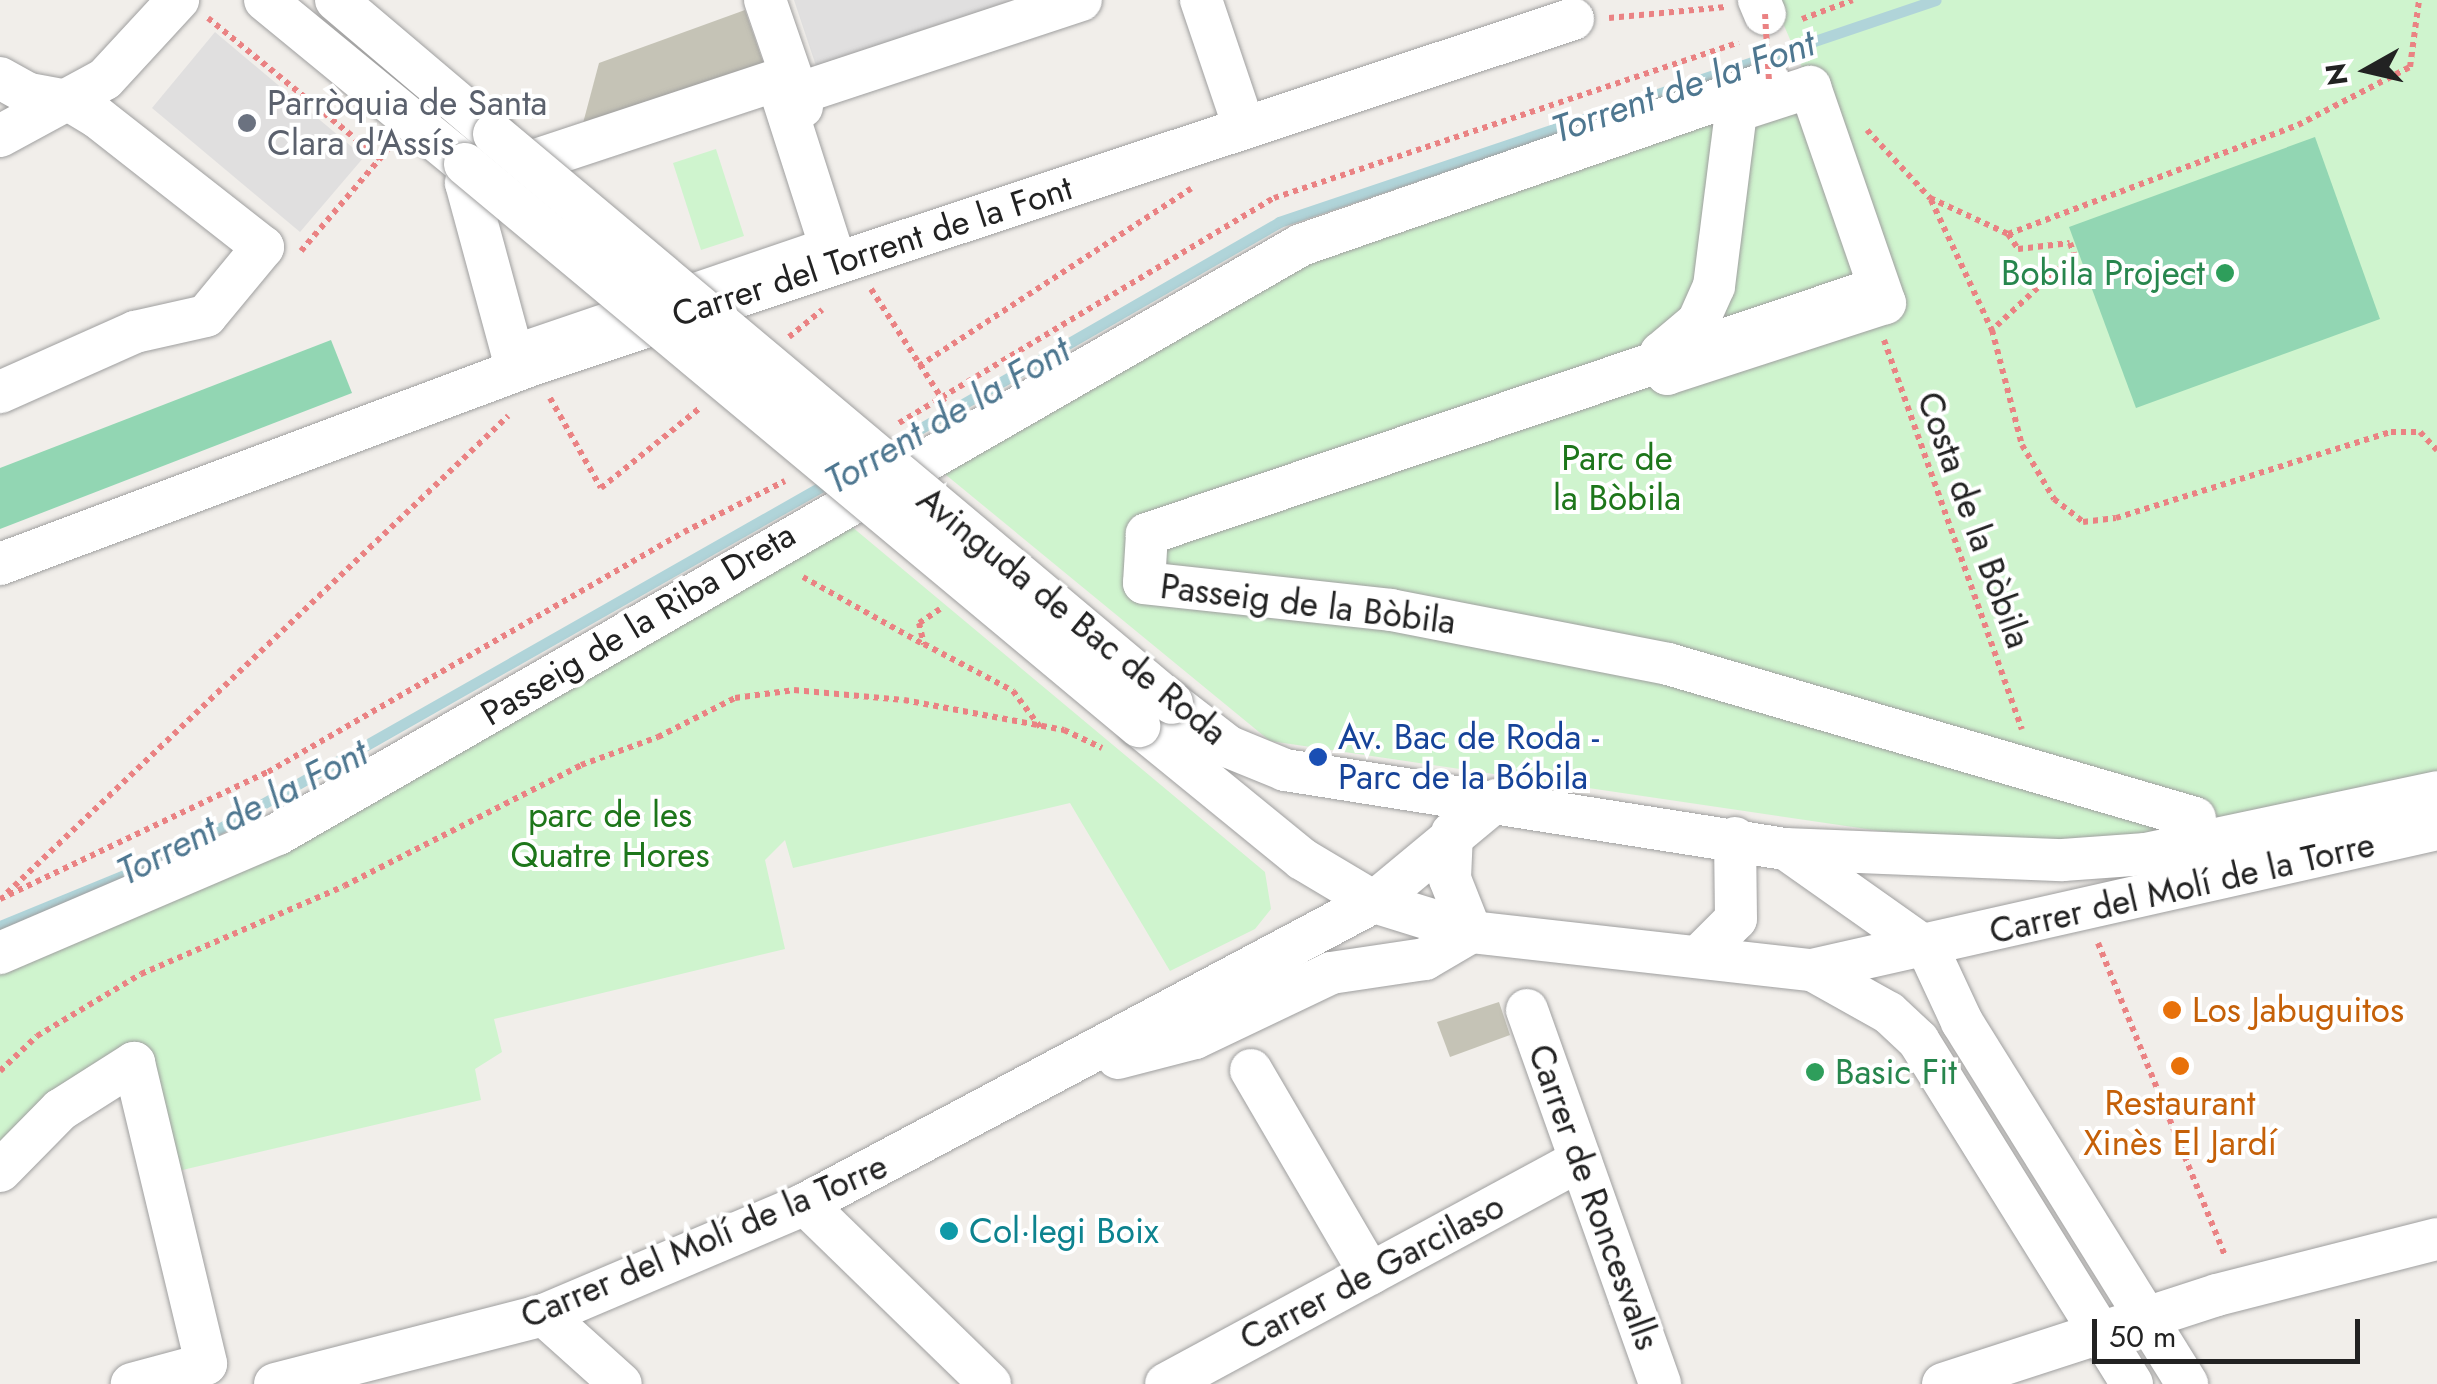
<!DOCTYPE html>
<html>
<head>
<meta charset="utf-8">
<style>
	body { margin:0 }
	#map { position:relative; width:2437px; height:1384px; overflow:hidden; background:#f1eeea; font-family:Jost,sans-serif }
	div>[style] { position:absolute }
	.residential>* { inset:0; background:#e0dfdf }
	.construction>* { inset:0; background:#c5c3b6 }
	.park>* { inset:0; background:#cff4ce }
	.pitch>* { inset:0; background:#92d6b3 }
	.stream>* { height:11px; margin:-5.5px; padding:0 5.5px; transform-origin:5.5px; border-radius:5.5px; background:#b0d4d9 }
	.path>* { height:6px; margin-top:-3px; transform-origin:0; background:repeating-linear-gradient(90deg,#ea8283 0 5px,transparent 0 10px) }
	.roads { filter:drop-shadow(0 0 2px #9f9f9f) drop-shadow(0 0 2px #9f9f9f) }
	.minor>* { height:42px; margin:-21px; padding:0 21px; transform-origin:21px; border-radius:21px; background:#fff }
	.path-bridge>* { height:6px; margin-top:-3px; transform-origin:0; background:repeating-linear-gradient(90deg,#ea8283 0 5px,transparent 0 10px) }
	.bridges { filter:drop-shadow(0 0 2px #9f9f9f) drop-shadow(0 0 2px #9f9f9f) }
	.minor-bridge>* { height:42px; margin:-21px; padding:0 21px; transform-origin:21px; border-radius:21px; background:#fff }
	.dots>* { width:28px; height:28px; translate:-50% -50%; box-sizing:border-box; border:5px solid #fff; border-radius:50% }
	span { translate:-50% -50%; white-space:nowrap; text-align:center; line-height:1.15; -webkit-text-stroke:8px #fff; paint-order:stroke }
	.worship-label { font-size:35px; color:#5b616d }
	.left { translate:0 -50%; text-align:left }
	.street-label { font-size:35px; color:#222 }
	.leisure-label { font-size:35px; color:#27864d }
	.right { translate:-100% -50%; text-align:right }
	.park-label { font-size:35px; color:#1d761a }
	.transit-label { font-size:35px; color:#164399 }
	.food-label { font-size:35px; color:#c56008 }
	.culture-label { font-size:35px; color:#0d838f }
	.water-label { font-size:38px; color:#4e7790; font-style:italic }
	.north { position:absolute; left:2317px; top:20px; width:100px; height:100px; -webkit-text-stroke:8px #fff; paint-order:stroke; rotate:262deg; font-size:28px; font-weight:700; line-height:40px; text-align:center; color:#222 }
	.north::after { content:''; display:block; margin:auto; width:35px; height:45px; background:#222; clip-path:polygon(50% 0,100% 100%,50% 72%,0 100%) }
	.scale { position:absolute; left:2092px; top:1319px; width:268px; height:45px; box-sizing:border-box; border:5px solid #222; border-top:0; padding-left:12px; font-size:30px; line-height:35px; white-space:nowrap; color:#222; -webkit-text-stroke:8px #fff; paint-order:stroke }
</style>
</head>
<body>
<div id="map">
	<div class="residential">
		<div style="clip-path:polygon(794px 0,1013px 0,816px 66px)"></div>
		<div style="clip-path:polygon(215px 32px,364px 157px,300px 232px,152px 108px)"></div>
	</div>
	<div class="construction">
		<div style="clip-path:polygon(745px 10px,770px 82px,582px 127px,599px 63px)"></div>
		<div style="clip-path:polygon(1499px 1002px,1510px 1035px,1450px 1057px,1437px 1022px)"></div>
	</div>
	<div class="park">
		<div style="clip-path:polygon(1773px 0,2437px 0,2437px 777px,2077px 847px,1955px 842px,1270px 741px,940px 470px,1289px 264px,1810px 86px)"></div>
		<div style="clip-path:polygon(716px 149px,744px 236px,701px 250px,673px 163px)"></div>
		<div style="clip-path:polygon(845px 521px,1265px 872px,1271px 909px,1255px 929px,1170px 971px,1070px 803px,793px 868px,785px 840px,765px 860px,785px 949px,494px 1019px,502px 1052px,475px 1069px,481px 1100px,161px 1175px,134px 1064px,0 1171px,0 972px)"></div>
	</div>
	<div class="pitch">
		<div style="clip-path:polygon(2315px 137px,2380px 319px,2136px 408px,2069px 227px)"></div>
		<div style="clip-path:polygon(331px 340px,352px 393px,0 529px,0 468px)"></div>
	</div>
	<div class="stream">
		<div style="left:883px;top:450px;width:457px;rotate:-29.9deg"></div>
		<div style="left:1279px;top:222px;width:693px;rotate:-18.67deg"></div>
		<div style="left:0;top:926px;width:185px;rotate:-22.3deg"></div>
		<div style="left:171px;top:856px;width:761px;rotate:-29.6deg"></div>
	</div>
	<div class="path">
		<div style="left:208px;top:18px;width:222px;rotate:39.3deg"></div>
		<div style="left:1609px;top:18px;width:117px;rotate:-5.4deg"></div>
		<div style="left:1802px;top:19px;width:54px;rotate:-20.4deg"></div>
		<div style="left:1867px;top:130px;width:93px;rotate:47.2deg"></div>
		<div style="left:1930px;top:198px;width:86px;rotate:24.8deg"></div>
		<div style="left:2008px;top:234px;width:18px;rotate:56deg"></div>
		<div style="left:2018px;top:249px;width:52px;rotate:-6.6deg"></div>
		<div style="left:2070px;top:243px;width:12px;rotate:70deg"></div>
		<div style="left:2074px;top:254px;width:112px;rotate:137.2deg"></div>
		<div style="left:1992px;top:330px;width:119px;rotate:75.4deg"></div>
		<div style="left:2022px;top:445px;width:63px;rotate:59.3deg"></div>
		<div style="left:2054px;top:499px;width:37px;rotate:38deg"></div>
		<div style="left:2083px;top:522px;width:33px;rotate:-7deg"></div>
		<div style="left:2116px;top:518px;width:288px;rotate:-17.4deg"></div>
		<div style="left:2391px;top:432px;width:29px"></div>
		<div style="left:2420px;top:432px;width:25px;rotate:47deg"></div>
		<div style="left:1931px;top:200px;width:144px;rotate:64.9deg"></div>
		<div style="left:2008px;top:234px;width:310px;rotate:-20.6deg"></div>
		<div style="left:2298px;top:125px;width:126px;rotate:-27.4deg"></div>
		<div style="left:2410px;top:67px;width:68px;rotate:-82.3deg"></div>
		<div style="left:301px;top:251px;width:134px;rotate:-49.5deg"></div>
		<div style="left:871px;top:289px;width:138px;rotate:57.1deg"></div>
		<div style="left:789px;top:337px;width:43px;rotate:-39.3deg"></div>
		<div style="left:1884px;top:340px;width:413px;rotate:70.5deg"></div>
		<div style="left:919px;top:366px;width:325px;rotate:-33.1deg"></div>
		<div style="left:550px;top:398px;width:103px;rotate:60.5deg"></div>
		<div style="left:601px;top:488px;width:129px;rotate:-39deg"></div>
		<div style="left:899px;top:423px;width:437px;rotate:-31deg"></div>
		<div style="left:1274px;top:198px;width:490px;rotate:-18.5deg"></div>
		<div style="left:803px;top:577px;width:137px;rotate:29.2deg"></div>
		<div style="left:940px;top:609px;width:25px;rotate:146deg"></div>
		<div style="left:919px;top:623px;width:22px;rotate:77deg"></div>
		<div style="left:924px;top:644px;width:101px;rotate:27.8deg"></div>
		<div style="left:1013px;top:691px;width:46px;rotate:52.9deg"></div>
		<div style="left:7px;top:893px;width:692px;rotate:-43.59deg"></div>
		<div style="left:0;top:899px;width:297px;rotate:-25.4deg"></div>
		<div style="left:268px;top:772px;width:480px;rotate:-30deg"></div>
		<div style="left:684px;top:532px;width:113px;rotate:-26.8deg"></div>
		<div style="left:2098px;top:943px;width:338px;rotate:67.9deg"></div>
		<div style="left:0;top:1071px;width:51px;rotate:-43.4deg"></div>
		<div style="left:37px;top:1036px;width:121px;rotate:-30.8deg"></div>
		<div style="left:141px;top:974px;width:221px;rotate:-23.4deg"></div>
		<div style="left:344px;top:886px;width:266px;rotate:-27deg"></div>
		<div style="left:581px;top:765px;width:82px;rotate:-20deg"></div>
		<div style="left:658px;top:737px;width:86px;rotate:-26.9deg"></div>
		<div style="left:735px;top:698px;width:60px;rotate:-7.7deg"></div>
		<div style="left:794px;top:690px;width:110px;rotate:5.2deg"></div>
		<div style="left:904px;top:700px;width:163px;rotate:10.6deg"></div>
		<div style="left:1064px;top:730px;width:42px;rotate:25.3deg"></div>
	</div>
	<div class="roads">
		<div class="minor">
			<div style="left:265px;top:0;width:259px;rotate:39.4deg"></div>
			<div style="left:336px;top:0;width:207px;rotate:40.3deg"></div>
			<div style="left:765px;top:0;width:113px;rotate:70.9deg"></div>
			<div style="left:1201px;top:0;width:134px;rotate:71.3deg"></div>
			<div style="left:1759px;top:0;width:15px;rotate:67deg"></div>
			<div style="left:0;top:78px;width:33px;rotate:29deg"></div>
			<div style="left:29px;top:94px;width:44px;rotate:10.5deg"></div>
			<div style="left:72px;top:102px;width:29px;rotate:31deg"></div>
			<div style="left:97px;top:117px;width:211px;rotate:38.1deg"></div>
			<div style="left:263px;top:247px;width:89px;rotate:129.6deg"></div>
			<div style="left:206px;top:316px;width:73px;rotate:167.3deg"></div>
			<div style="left:135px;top:332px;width:148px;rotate:156deg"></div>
			<div style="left:777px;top:80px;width:176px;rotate:72.2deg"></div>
			<div style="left:831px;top:248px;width:336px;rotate:161.2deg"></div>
			<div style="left:513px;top:356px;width:179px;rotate:-105.2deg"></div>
			<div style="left:466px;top:183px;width:328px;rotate:-18.3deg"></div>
			<div style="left:1810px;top:87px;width:229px;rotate:70.9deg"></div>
			<div style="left:1885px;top:303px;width:229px;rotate:162deg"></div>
			<div style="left:1667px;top:374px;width:22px;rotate:-106deg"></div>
			<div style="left:1661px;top:353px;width:48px;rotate:-40deg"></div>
			<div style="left:1698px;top:322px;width:39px;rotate:-66deg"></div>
			<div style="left:1714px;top:286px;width:176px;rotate:-82.8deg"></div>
			<div style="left:1736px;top:111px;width:78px;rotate:-18deg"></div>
			<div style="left:797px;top:94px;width:299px;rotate:-18.3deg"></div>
			<div style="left:0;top:136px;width:119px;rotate:-28.5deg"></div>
			<div style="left:105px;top:79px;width:108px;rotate:-47.3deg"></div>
			<div style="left:1866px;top:292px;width:759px;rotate:161.4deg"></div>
			<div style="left:1147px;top:534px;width:49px;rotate:93.5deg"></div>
			<div style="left:1144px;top:583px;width:248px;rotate:6.2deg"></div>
			<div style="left:1391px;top:610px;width:282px;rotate:11deg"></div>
			<div style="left:1668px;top:664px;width:549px;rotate:16.29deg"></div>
			<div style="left:0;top:564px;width:567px;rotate:-20.54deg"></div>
			<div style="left:531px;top:365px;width:1098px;rotate:-18.37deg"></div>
			<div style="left:1172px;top:703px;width:72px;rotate:37.7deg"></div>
			<div style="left:1229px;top:747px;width:61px;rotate:22.3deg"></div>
			<div style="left:1285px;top:770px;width:506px;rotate:8.98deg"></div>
			<div style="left:1785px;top:849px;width:278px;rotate:2.3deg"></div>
			<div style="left:2063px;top:860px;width:83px;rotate:-4.1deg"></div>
			<div style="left:2146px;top:854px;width:298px;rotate:-12deg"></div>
			<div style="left:1139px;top:726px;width:210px;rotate:39.2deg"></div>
			<div style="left:1302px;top:859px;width:84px;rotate:30.8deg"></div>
			<div style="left:1374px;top:902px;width:102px;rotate:17.2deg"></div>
			<div style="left:1471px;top:932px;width:343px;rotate:6.4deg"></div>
			<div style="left:1812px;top:970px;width:641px;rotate:-12.71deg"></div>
			<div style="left:1452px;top:833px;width:46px;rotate:92.5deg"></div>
			<div style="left:1450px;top:879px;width:57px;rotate:68.4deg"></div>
			<div style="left:1786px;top:849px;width:174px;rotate:35.2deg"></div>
			<div style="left:1928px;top:949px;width:81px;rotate:65deg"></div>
			<div style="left:1962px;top:1022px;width:426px;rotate:58.1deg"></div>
			<div style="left:0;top:953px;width:302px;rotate:-23.2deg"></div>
			<div style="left:278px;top:834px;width:1180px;rotate:-29.93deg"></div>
			<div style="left:1301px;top:245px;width:496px;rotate:-19.2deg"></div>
			<div style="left:1699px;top:956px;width:52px;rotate:-45deg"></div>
			<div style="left:1736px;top:919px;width:81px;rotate:-90.7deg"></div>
			<div style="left:1812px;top:970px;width:88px;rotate:29.2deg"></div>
			<div style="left:1889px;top:1013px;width:40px;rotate:43deg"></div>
			<div style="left:1918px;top:1040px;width:405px;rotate:58.1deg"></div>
			<div style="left:1527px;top:1010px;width:397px;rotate:70.4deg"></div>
			<div style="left:1118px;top:1058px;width:80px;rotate:-14.6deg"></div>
			<div style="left:1195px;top:1038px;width:151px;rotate:-25.5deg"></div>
			<div style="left:1331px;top:973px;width:95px;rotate:-8.5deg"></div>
			<div style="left:1425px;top:959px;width:53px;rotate:-30.4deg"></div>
			<div style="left:1251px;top:1070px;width:236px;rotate:59.7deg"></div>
			<div style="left:0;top:1171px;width:86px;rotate:-45.5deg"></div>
			<div style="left:60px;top:1110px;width:88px;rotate:-32.4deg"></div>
			<div style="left:134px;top:1063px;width:309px;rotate:76.5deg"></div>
			<div style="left:206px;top:1364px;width:77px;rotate:164.9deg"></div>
			<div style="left:805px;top:1204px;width:258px;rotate:44.2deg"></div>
			<div style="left:544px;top:1315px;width:103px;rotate:41.9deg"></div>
			<div style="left:275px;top:1384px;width:278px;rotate:-14.4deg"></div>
			<div style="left:544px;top:1315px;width:284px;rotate:-23deg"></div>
			<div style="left:805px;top:1204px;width:644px;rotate:-27.96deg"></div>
			<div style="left:1374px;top:902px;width:160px;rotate:-39.7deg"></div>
			<div style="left:1166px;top:1384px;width:469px;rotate:-28.4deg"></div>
			<div style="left:1943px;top:1384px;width:288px;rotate:-18deg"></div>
			<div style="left:2217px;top:1295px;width:227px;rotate:-14.3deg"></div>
		</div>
	</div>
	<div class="path-bridge">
		<div style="left:1765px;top:14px;width:68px;rotate:86.6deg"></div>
	</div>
	<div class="bridges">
		<div class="minor-bridge">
			<div style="left:494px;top:134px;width:885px;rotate:40deg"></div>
			<div style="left:465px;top:164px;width:878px;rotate:39.82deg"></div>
		</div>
	</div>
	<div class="dots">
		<div style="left:247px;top:123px;background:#6b7280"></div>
		<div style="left:2225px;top:273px;background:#2e9e5b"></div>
		<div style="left:1318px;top:757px;background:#1a4fb4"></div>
		<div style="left:2172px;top:1010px;background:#e8710a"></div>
		<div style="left:2180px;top:1066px;background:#e8710a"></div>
		<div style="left:1815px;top:1072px;background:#2e9e5b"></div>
		<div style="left:949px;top:1231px;background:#0f9aa8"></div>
	</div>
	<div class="worship-label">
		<span class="left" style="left:267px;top:123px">Parròquia de Santa<br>Clara d'Assís</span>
	</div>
	<div class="street-label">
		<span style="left:872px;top:251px;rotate:-18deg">Carrer del Torrent de la Font</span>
		<span style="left:1974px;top:520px;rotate:70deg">Costa de la Bòbila</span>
		<span style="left:1308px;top:604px;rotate:7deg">Passeig de la Bòbila</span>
		<span style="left:1072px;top:616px;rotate:39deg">Avinguda de Bac de Roda</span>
		<span style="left:638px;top:624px;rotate:-31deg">Passeig de la Riba Dreta</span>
		<span style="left:2182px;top:888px;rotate:-13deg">Carrer del Molí de la Torre</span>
		<span style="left:1594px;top:1197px;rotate:70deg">Carrer de Roncesvalls</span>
		<span style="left:704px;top:1241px;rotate:-23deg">Carrer del Molí de la Torre</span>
		<span style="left:1372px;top:1272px;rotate:-28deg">Carrer de Garcilaso</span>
	</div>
	<div class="leisure-label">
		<span class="right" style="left:2205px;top:273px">Bobila Project</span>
		<span class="left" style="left:1835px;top:1072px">Basic Fit</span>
	</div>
	<div class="park-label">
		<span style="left:1617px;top:478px">Parc de<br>la Bòbila</span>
		<span style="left:610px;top:835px">parc de les<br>Quatre Hores</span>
	</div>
	<div class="transit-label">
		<span class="left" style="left:1338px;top:757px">Av. Bac de Roda -<br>Parc de la Bóbila</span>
	</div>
	<div class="food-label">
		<span class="left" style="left:2192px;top:1010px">Los Jabuguitos</span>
		<span style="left:2180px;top:1123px">Restaurant<br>Xinès El Jardí</span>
	</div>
	<div class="culture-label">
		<span class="left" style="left:969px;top:1231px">Col·legi Boix</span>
	</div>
	<div class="water-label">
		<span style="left:1683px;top:86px;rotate:-19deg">Torrent de la Font</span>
		<span style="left:947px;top:415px;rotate:-30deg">Torrent de la Font</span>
		<span style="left:242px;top:812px;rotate:-27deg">Torrent de la Font</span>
	</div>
	<div class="north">N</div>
	<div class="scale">50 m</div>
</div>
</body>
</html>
